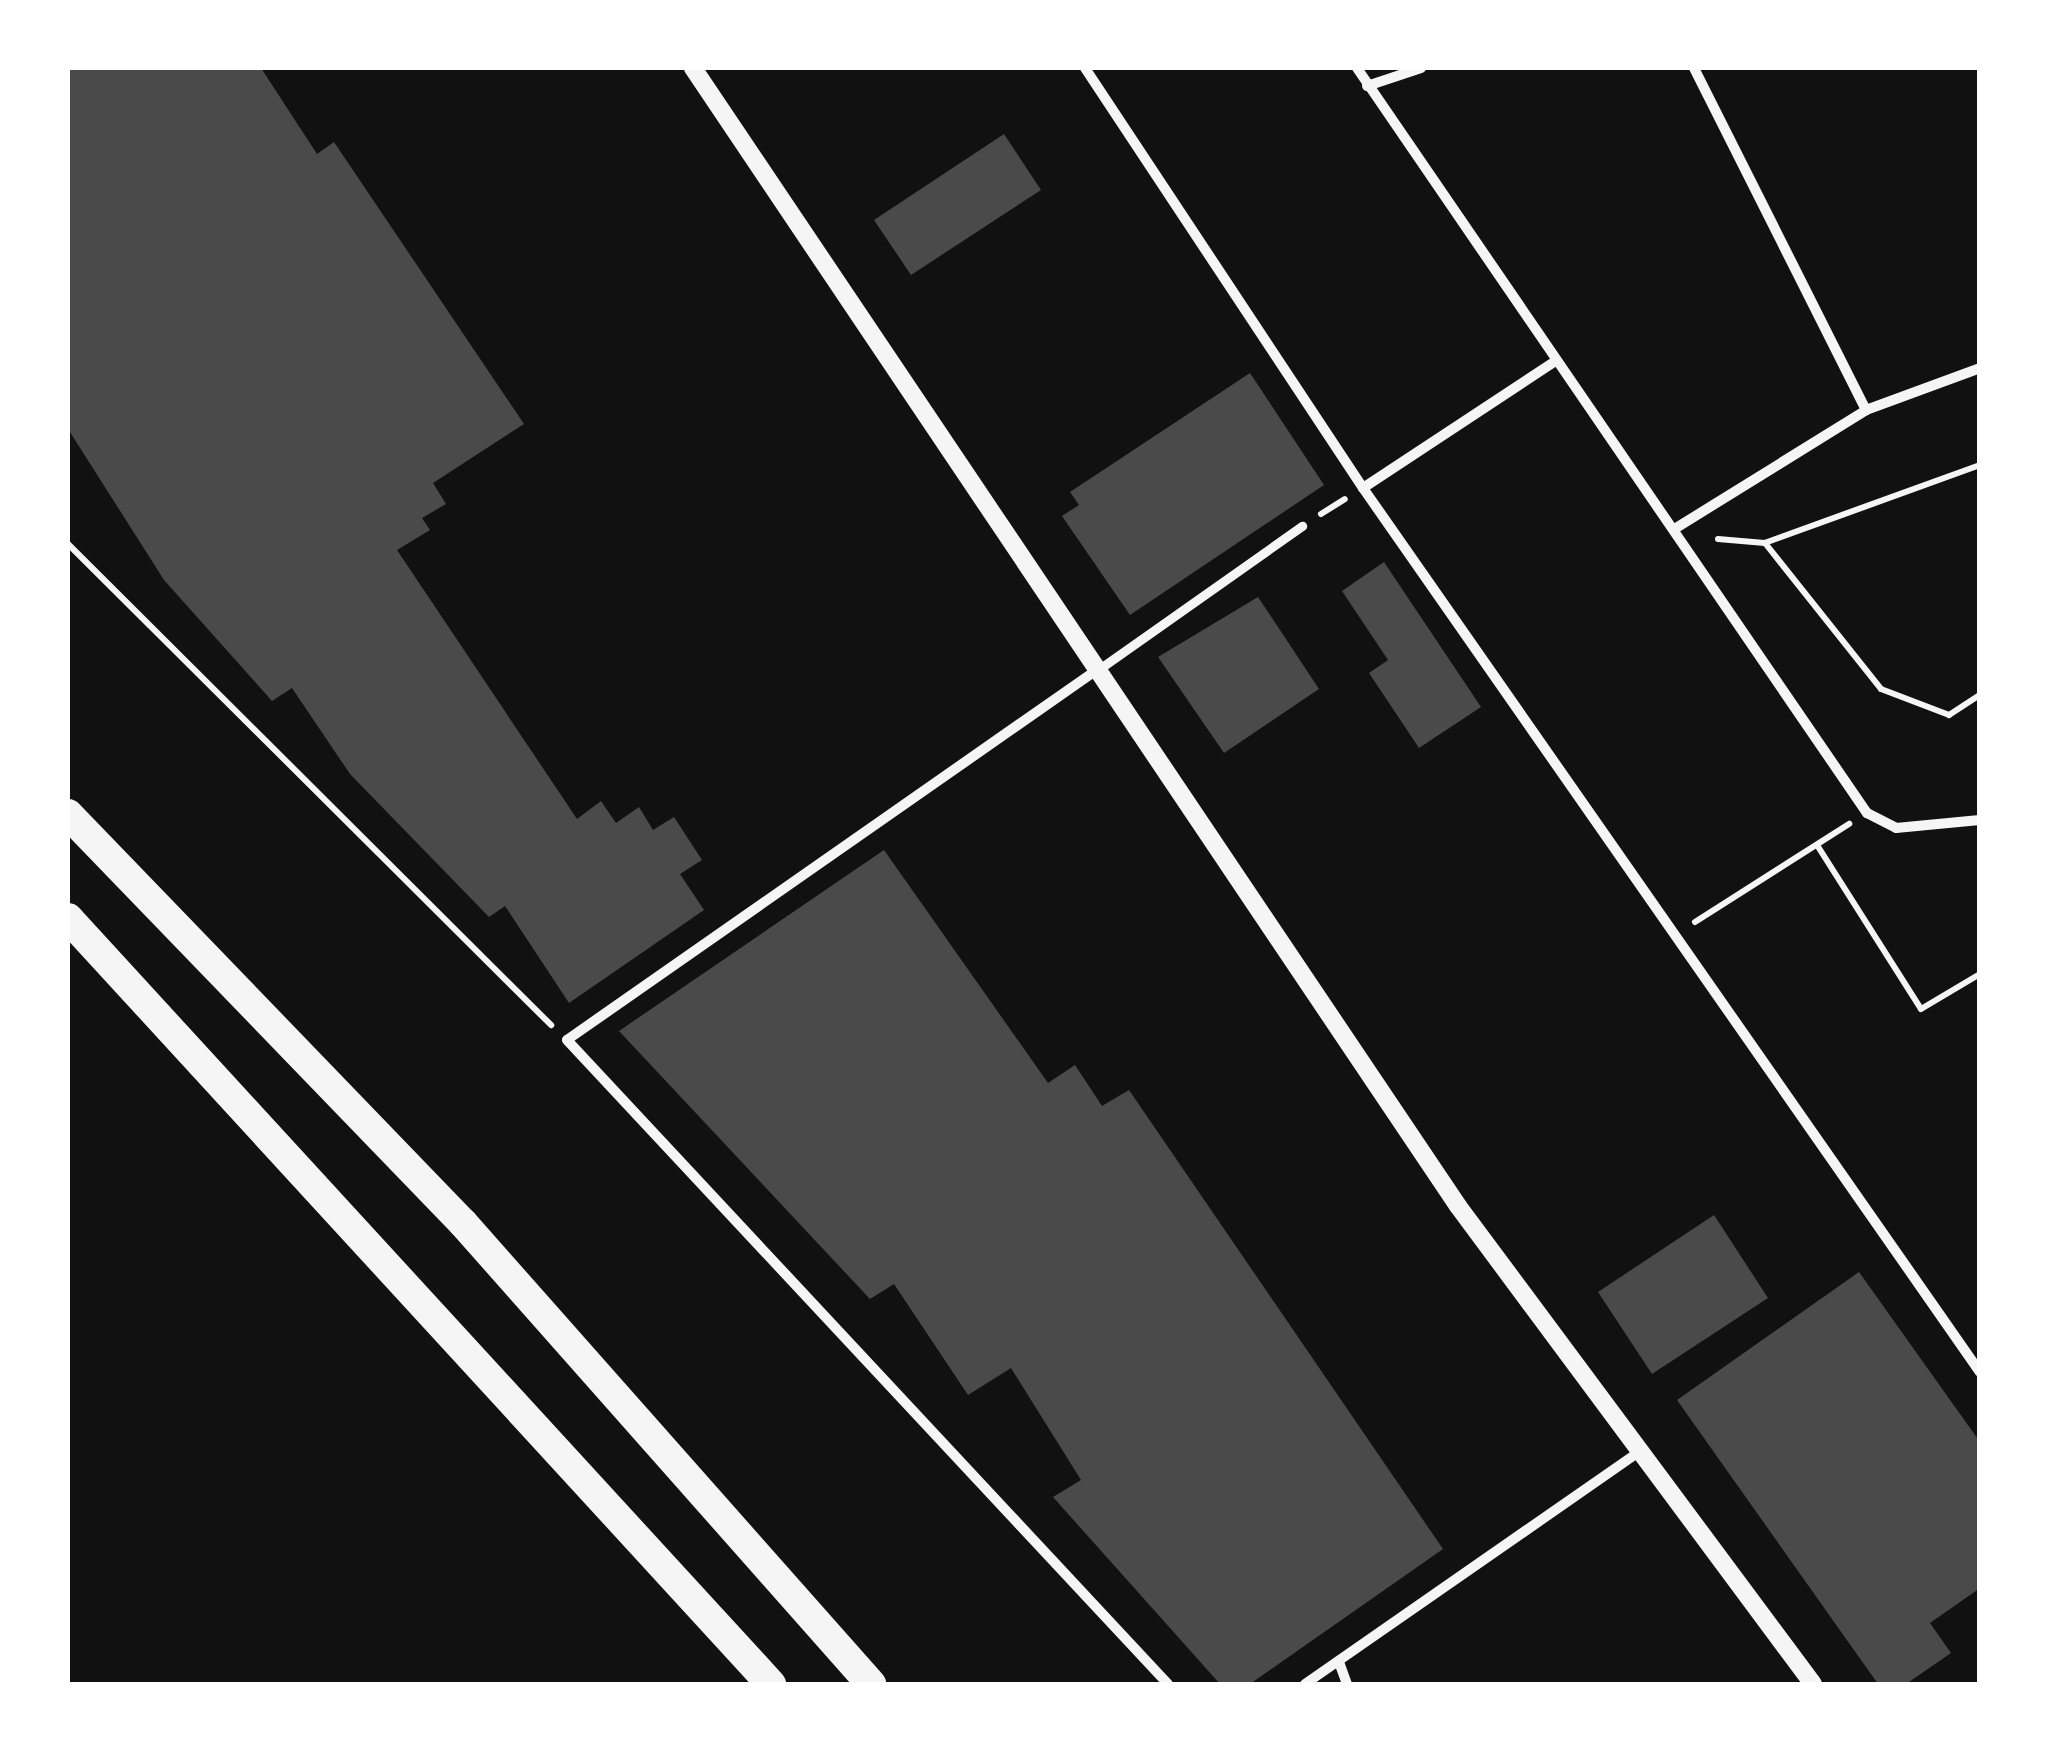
<!DOCTYPE html>
<html>
<head>
<meta charset="utf-8">
<style>
	body { margin:0 }
	#map { position:relative; width:2047px; height:1752px; overflow:hidden; background:#111; font-family:Quicksand,sans-serif }
	div>[style] { position:absolute }
	.building>* { inset:0; background:#4a4a4a }
	.path>* { height:6px; margin:-3px; padding:0 3px; transform-origin:3px; border-radius:3px; background:#f5f5f5 }
	.pedestrian>* { height:9px; margin:-4.5px; padding:0 4.5px; transform-origin:4.5px; border-radius:4.5px; background:#f5f5f5 }
	.minor>* { height:10px; margin:-5px; padding:0 5px; transform-origin:5px; border-radius:5px; background:#f5f5f5 }
	.tertiary>* { height:18px; margin:-9px; padding:0 9px; transform-origin:9px; border-radius:9px; background:#f5f5f5 }
	.motorway>* { height:30px; margin:-15px; padding:0 15px; transform-origin:15px; border-radius:15px; background:#f5f5f5 }
	span { translate:-50% -50%; white-space:nowrap; text-align:center; line-height:1.15; -webkit-text-stroke:9px #fff; paint-order:stroke }
	.frame { position:absolute; inset:0; border:70px solid #fff; pointer-events:none }
</style>
</head>
<body>
<div id="map">
	<div class="building">
		<div style="clip-path:polygon(68px 68px,261px 68px,317px 154px,334px 142px,524px 424px,433px 483px,446px 504px,422px 518px,430px 530px,397px 550px,577px 819px,601px 801px,616px 823px,639px 807px,653px 830px,674px 817px,702px 860px,680px 874px,704px 910px,569px 1003px,505px 906px,489px 917px,350px 774px,292px 688px,272px 701px,164px 580px,68px 429px)"></div>
		<div style="clip-path:polygon(1004px 134px,1041px 190px,911px 275px,874px 220px)"></div>
		<div style="clip-path:polygon(1250px 373px,1324px 485px,1130px 615px,1062px 516px,1079px 505px,1070px 492px)"></div>
		<div style="clip-path:polygon(1384px 562px,1481px 707px,1419px 748px,1369px 673px,1388px 660px,1342px 591px)"></div>
		<div style="clip-path:polygon(1258px 597px,1319px 689px,1224px 753px,1158px 657px)"></div>
		<div style="clip-path:polygon(884px 850px,1048px 1083px,1075px 1065px,1102px 1106px,1129px 1090px,1443px 1549px,1250px 1684px,1220px 1684px,1053px 1497px,1081px 1480px,1011px 1368px,968px 1395px,894px 1284px,870px 1299px,619px 1031px)"></div>
		<div style="clip-path:polygon(1714px 1215px,1768px 1298px,1652px 1374px,1598px 1292px)"></div>
		<div style="clip-path:polygon(1859px 1272px,1980px 1442px,1980px 1588px,1930px 1623px,1951px 1653px,1906px 1684px,1878px 1684px,1677px 1400px)"></div>
	</div>
	<div class="path">
		<div style="left:1980px;top:465px;width:229px;rotate:160.1deg"></div>
		<div style="left:1765px;top:543px;width:186px;rotate:51.5deg"></div>
		<div style="left:1881px;top:689px;width:73px;rotate:20.9deg"></div>
		<div style="left:1949px;top:715px;width:37px;rotate:-33deg"></div>
		<div style="left:1321px;top:514px;width:28px;rotate:-32deg"></div>
		<div style="left:1718px;top:539px;width:47px;rotate:4.9deg"></div>
		<div style="left:68px;top:544px;width:682px;rotate:44.88deg"></div>
		<div style="left:1817px;top:845px;width:194px;rotate:57.6deg"></div>
		<div style="left:1921px;top:1009px;width:69px;rotate:-30.7deg"></div>
		<div style="left:1695px;top:922px;width:183px;rotate:-32.5deg"></div>
	</div>
	<div class="pedestrian">
		<div style="left:1102px;top:667px;width:245px;rotate:-35.2deg"></div>
	</div>
	<div class="minor">
		<div style="left:1085px;top:68px;width:504px;rotate:56.5deg"></div>
		<div style="left:1363px;top:488px;width:1078px;rotate:55.09deg"></div>
		<div style="left:1357px;top:68px;width:903px;rotate:55.61deg"></div>
		<div style="left:1867px;top:813px;width:33px;rotate:27deg"></div>
		<div style="left:1896px;top:828px;width:84px;rotate:-5.4deg"></div>
		<div style="left:1694px;top:68px;width:383px;rotate:63.3deg"></div>
		<div style="left:1367px;top:86px;width:57px;rotate:-18.4deg"></div>
		<div style="left:1363px;top:488px;width:229px;rotate:-33.4deg"></div>
		<div style="left:1676px;top:528px;width:224px;rotate:-31.8deg"></div>
		<div style="left:1866px;top:410px;width:121px;rotate:-20.2deg"></div>
		<div style="left:1101px;top:667px;width:651px;rotate:145.07deg"></div>
		<div style="left:567px;top:1040px;width:881px;rotate:46.98deg"></div>
		<div style="left:1339px;top:1662px;width:23px;rotate:70deg"></div>
		<div style="left:1305px;top:1684px;width:403px;rotate:-34.8deg"></div>
	</div>
	<div class="tertiary">
		<div style="left:693px;top:68px;width:1371px;rotate:56.09deg"></div>
		<div style="left:1458px;top:1206px;width:595px;rotate:53.4deg"></div>
	</div>
	<div class="motorway">
		<div style="left:68px;top:814px;width:569px;rotate:46deg"></div>
		<div style="left:463px;top:1223px;width:616px;rotate:48.49deg"></div>
		<div style="left:68px;top:918px;width:1040px;rotate:47.46deg"></div>
	</div>
	<div class="frame"></div>
</div>
</body>
</html>
